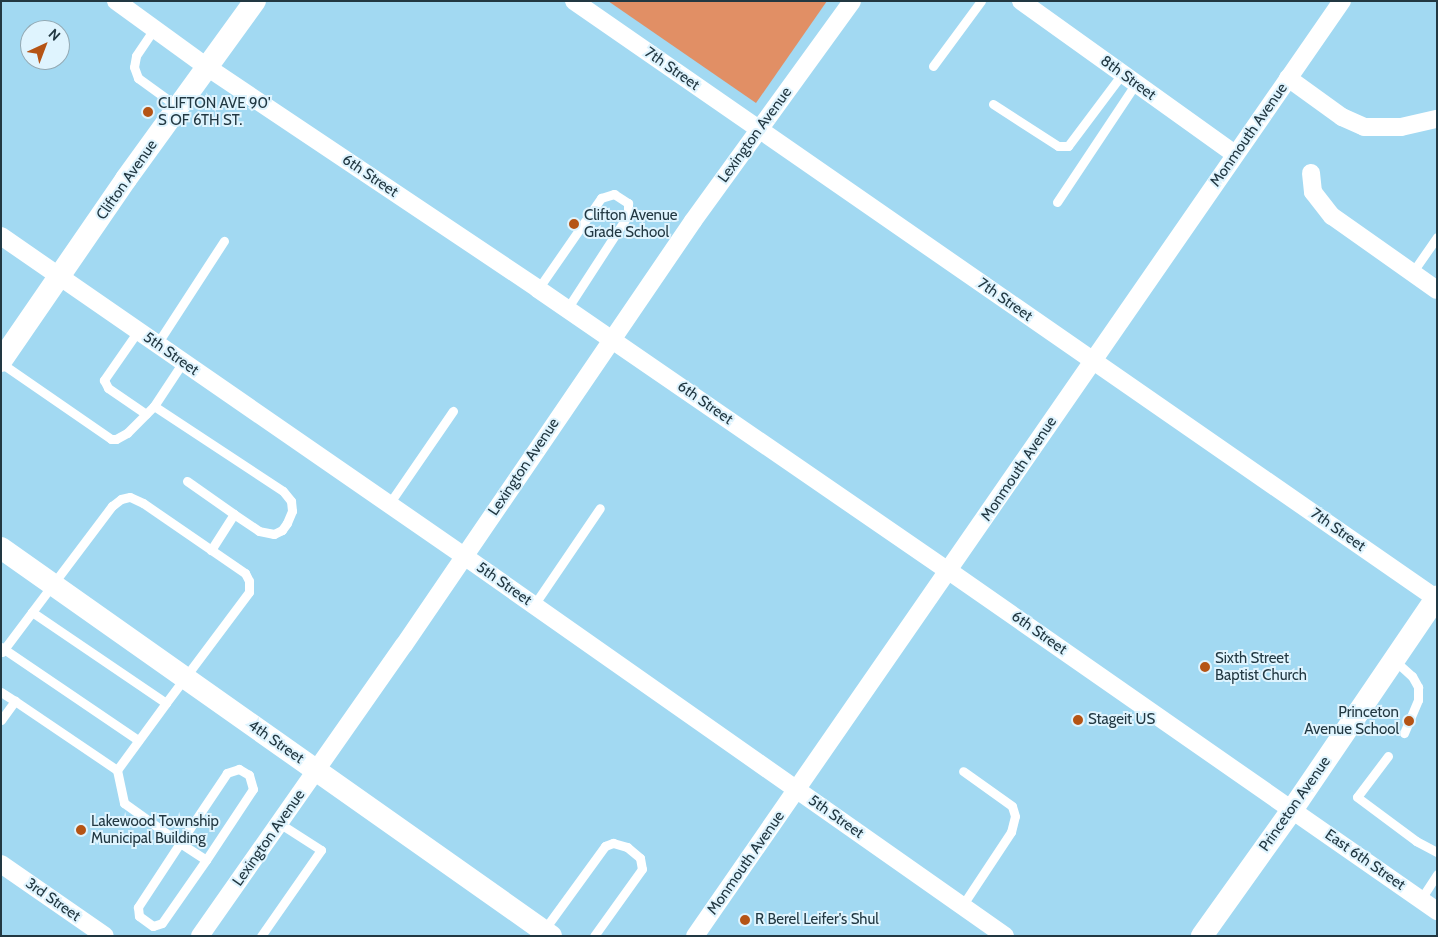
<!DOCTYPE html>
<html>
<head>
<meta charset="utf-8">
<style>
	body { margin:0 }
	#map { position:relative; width:1438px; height:937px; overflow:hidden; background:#a2d9f2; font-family:Cabin,sans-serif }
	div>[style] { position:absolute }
	.green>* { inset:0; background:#e18f65 }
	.service>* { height:9px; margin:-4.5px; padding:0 4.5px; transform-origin:4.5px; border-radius:4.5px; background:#fff }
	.minor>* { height:18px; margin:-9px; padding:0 9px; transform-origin:9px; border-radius:9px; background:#fff }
	.tertiary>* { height:22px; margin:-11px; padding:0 11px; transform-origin:11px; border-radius:11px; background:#fff }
	.dots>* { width:14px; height:14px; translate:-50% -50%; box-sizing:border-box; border:2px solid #dff4fe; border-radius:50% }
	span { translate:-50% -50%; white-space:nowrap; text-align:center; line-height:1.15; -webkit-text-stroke:4px #dff4fe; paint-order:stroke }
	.street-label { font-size:15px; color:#223842 }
	.poi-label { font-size:15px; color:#223842 }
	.left { translate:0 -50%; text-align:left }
	.right { translate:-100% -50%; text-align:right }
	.frame { position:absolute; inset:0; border:2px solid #223842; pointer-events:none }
	.north { position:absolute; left:20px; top:20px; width:50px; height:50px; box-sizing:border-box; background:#dff4fe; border:1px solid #93a9b3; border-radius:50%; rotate:43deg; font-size:14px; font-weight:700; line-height:20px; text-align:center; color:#223842 }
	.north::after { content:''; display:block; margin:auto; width:18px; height:22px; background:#b55415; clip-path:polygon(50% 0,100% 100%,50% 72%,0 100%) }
</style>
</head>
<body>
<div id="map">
	<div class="green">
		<div style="clip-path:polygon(608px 1px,827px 1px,756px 103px)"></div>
	</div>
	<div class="service">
		<div style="left:154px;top:29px;width:32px;rotate:124deg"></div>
		<div style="left:136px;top:56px;width:11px;rotate:100deg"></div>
		<div style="left:134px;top:67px;width:12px;rotate:70deg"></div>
		<div style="left:138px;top:78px;width:49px;rotate:35.9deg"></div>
		<div style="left:933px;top:66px;width:81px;rotate:-53.6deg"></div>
		<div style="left:993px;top:104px;width:77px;rotate:32.9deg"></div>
		<div style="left:1058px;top:146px;width:10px"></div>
		<div style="left:1068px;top:146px;width:90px;rotate:-53.1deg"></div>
		<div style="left:1057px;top:202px;width:143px;rotate:-56.4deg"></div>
		<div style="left:1412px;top:273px;width:44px;rotate:-55.2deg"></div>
		<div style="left:538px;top:289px;width:111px;rotate:-55.3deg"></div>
		<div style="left:601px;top:198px;width:14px;rotate:-17deg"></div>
		<div style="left:614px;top:194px;width:17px;rotate:33deg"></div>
		<div style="left:628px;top:203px;width:12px;rotate:90deg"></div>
		<div style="left:628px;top:215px;width:112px;rotate:123deg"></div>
		<div style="left:138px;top:331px;width:60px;rotate:124.8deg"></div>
		<div style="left:104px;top:380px;width:9px;rotate:63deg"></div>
		<div style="left:108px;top:388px;width:46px;rotate:34.4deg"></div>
		<div style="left:157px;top:344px;width:123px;rotate:-57deg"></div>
		<div style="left:183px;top:362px;width:53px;rotate:123.4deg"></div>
		<div style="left:154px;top:406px;width:154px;rotate:33.4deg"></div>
		<div style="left:283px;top:491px;width:13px;rotate:51deg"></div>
		<div style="left:291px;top:501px;width:10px;rotate:84deg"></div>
		<div style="left:292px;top:511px;width:13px;rotate:113deg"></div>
		<div style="left:287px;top:523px;width:9px;rotate:126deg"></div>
		<div style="left:282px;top:530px;width:9px;rotate:153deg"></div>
		<div style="left:274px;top:534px;width:15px;rotate:-169deg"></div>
		<div style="left:259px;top:531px;width:30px;rotate:-146deg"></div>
		<div style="left:1px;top:363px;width:134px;rotate:34.6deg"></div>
		<div style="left:111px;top:439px;width:5px"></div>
		<div style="left:116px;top:439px;width:13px;rotate:-29deg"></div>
		<div style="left:127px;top:433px;width:38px;rotate:-45deg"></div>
		<div style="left:187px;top:481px;width:57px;rotate:35.1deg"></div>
		<div style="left:234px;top:514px;width:43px;rotate:122.6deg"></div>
		<div style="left:130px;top:497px;width:14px;rotate:25deg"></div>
		<div style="left:143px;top:503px;width:124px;rotate:34.5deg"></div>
		<div style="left:245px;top:573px;width:9px;rotate:63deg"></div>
		<div style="left:249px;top:581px;width:11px;rotate:90deg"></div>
		<div style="left:249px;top:592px;width:139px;rotate:126.8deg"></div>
		<div style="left:166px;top:703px;width:162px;rotate:-145.8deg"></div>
		<div style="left:32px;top:612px;width:133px;rotate:-53deg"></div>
		<div style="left:112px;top:506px;width:11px;rotate:-38deg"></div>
		<div style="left:121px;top:499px;width:9px;rotate:-13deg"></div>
		<div style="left:389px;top:504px;width:113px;rotate:-55.5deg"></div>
		<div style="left:534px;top:605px;width:117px;rotate:-55.8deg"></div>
		<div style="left:1px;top:647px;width:166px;rotate:34.2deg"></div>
		<div style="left:2px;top:652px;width:50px;rotate:-53.1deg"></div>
		<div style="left:1394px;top:660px;width:24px;rotate:42deg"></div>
		<div style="left:1412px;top:676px;width:13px;rotate:61deg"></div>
		<div style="left:1418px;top:687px;width:13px;rotate:90deg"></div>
		<div style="left:1418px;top:700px;width:36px;rotate:113deg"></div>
		<div style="left:1px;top:692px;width:17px;rotate:33deg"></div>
		<div style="left:1px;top:720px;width:24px;rotate:-54deg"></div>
		<div style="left:15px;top:701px;width:123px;rotate:34.1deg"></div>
		<div style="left:117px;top:770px;width:34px;rotate:78deg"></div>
		<div style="left:124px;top:803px;width:69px;rotate:35.5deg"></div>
		<div style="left:180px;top:843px;width:31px;rotate:33deg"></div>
		<div style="left:206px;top:860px;width:85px;rotate:-56.5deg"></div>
		<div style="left:253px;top:789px;width:15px;rotate:-106deg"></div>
		<div style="left:249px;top:775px;width:12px;rotate:-149deg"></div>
		<div style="left:239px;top:769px;width:13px;rotate:162deg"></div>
		<div style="left:227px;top:773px;width:84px;rotate:123.9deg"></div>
		<div style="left:180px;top:843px;width:77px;rotate:123.3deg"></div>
		<div style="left:138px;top:907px;width:9px;rotate:84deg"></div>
		<div style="left:139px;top:916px;width:17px;rotate:36deg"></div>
		<div style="left:153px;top:926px;width:9px;rotate:-18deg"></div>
		<div style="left:162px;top:923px;width:77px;rotate:-55.1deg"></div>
		<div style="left:1388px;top:756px;width:51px;rotate:127.1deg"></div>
		<div style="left:1357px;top:797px;width:74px;rotate:36.7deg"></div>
		<div style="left:1416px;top:841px;width:24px;rotate:28deg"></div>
		<div style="left:117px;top:770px;width:83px;rotate:-53.8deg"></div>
		<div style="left:1421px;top:899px;width:30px;rotate:-57deg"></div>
		<div style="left:962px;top:906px;width:89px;rotate:-56.5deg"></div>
		<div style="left:1011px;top:832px;width:16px;rotate:-76deg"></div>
		<div style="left:1015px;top:816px;width:10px;rotate:-107deg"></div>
		<div style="left:1012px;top:806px;width:60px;rotate:-144.5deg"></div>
		<div style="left:544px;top:930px;width:104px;rotate:-54deg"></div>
		<div style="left:605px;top:846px;width:9px;rotate:-21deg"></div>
		<div style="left:613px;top:843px;width:15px;rotate:16deg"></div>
		<div style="left:627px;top:847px;width:17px;rotate:40deg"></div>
		<div style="left:640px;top:858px;width:11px;rotate:80deg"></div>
		<div style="left:642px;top:869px;width:82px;rotate:125.6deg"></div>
		<div style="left:261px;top:936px;width:105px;rotate:-55.1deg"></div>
		<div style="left:321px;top:850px;width:50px;rotate:-147.3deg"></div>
	</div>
	<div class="minor">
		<div style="left:116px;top:1px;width:112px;rotate:36deg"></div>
		<div style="left:207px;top:67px;width:399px;rotate:33.8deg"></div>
		<div style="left:538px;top:289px;width:498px;rotate:34.5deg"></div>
		<div style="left:949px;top:571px;width:595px;rotate:34.87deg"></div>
		<div style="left:574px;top:1px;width:1050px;rotate:34.72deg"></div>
		<div style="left:1021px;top:1px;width:263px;rotate:35.6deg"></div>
		<div style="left:1288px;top:78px;width:67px;rotate:35.8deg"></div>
		<div style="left:1342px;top:117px;width:24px;rotate:24deg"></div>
		<div style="left:1364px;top:127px;width:37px"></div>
		<div style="left:1401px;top:127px;width:37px;rotate:-13deg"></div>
		<div style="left:1311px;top:173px;width:19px;rotate:84deg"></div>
		<div style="left:1313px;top:192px;width:31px;rotate:52deg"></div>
		<div style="left:1332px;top:216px;width:128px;rotate:35.2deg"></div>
		<div style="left:1px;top:236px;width:563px;rotate:34.65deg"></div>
		<div style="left:464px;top:556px;width:661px;rotate:35.08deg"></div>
		<div style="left:1px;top:864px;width:126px;rotate:34.7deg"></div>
		<div style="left:200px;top:936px;width:355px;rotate:-55deg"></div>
		<div style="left:404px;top:645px;width:513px;rotate:-55.72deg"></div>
		<div style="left:693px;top:221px;width:271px;rotate:-54.1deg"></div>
		<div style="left:695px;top:936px;width:1137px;rotate:-55.32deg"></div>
	</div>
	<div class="tertiary">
		<div style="left:1px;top:361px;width:221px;rotate:-55.5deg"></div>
		<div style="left:126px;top:179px;width:220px;rotate:-54.1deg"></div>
		<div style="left:1px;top:548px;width:673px;rotate:35.2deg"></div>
		<div style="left:1202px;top:936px;width:155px;rotate:-54.5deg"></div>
		<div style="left:1292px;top:810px;width:258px;rotate:-55.8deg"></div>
	</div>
	<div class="dots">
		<div style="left:148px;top:112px;background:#b55415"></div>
		<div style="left:574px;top:224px;background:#b55415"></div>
		<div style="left:1205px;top:667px;background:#b55415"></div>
		<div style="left:1078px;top:720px;background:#b55415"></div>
		<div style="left:1409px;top:721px;background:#b55415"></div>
		<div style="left:81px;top:830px;background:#b55415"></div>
		<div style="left:745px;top:920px;background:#b55415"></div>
	</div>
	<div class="street-label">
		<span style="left:672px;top:69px;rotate:35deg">7th Street</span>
		<span style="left:1128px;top:78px;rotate:36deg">8th Street</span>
		<span style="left:755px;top:135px;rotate:-54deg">Lexington Avenue</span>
		<span style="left:1249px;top:135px;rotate:-55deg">Monmouth Avenue</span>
		<span style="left:370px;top:176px;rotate:34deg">6th Street</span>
		<span style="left:127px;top:180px;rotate:-55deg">Clifton Avenue</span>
		<span style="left:1005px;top:300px;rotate:35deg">7th Street</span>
		<span style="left:171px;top:354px;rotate:35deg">5th Street</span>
		<span style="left:705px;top:403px;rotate:35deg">6th Street</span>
		<span style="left:524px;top:467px;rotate:-56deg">Lexington Avenue</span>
		<span style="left:1019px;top:469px;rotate:-56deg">Monmouth Avenue</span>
		<span style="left:1338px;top:530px;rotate:35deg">7th Street</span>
		<span style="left:504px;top:584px;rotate:35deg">5th Street</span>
		<span style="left:1039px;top:633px;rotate:35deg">6th Street</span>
		<span style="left:276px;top:742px;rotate:35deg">4th Street</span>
		<span style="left:1295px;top:804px;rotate:-55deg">Princeton Avenue</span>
		<span style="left:836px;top:817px;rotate:35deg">5th Street</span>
		<span style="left:269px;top:838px;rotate:-55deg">Lexington Avenue</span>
		<span style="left:1365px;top:860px;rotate:35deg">East 6th Street</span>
		<span style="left:746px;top:863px;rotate:-55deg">Monmouth Avenue</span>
		<span style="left:53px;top:900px;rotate:35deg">3rd Street</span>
	</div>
	<div class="poi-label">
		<span class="left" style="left:158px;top:112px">CLIFTON AVE 90'<br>S OF 6TH ST.</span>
		<span class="left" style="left:584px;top:224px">Clifton Avenue<br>Grade School</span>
		<span class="left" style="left:1215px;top:667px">Sixth Street<br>Baptist Church</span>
		<span class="right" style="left:1399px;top:721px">Princeton<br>Avenue School</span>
		<span class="left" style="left:1088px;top:720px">Stageit US</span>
		<span class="left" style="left:91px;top:830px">Lakewood Township<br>Municipal Building</span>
		<span class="left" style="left:755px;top:920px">R Berel Leifer's Shul</span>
	</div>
	<div class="frame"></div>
	<div class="north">N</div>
</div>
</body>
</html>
